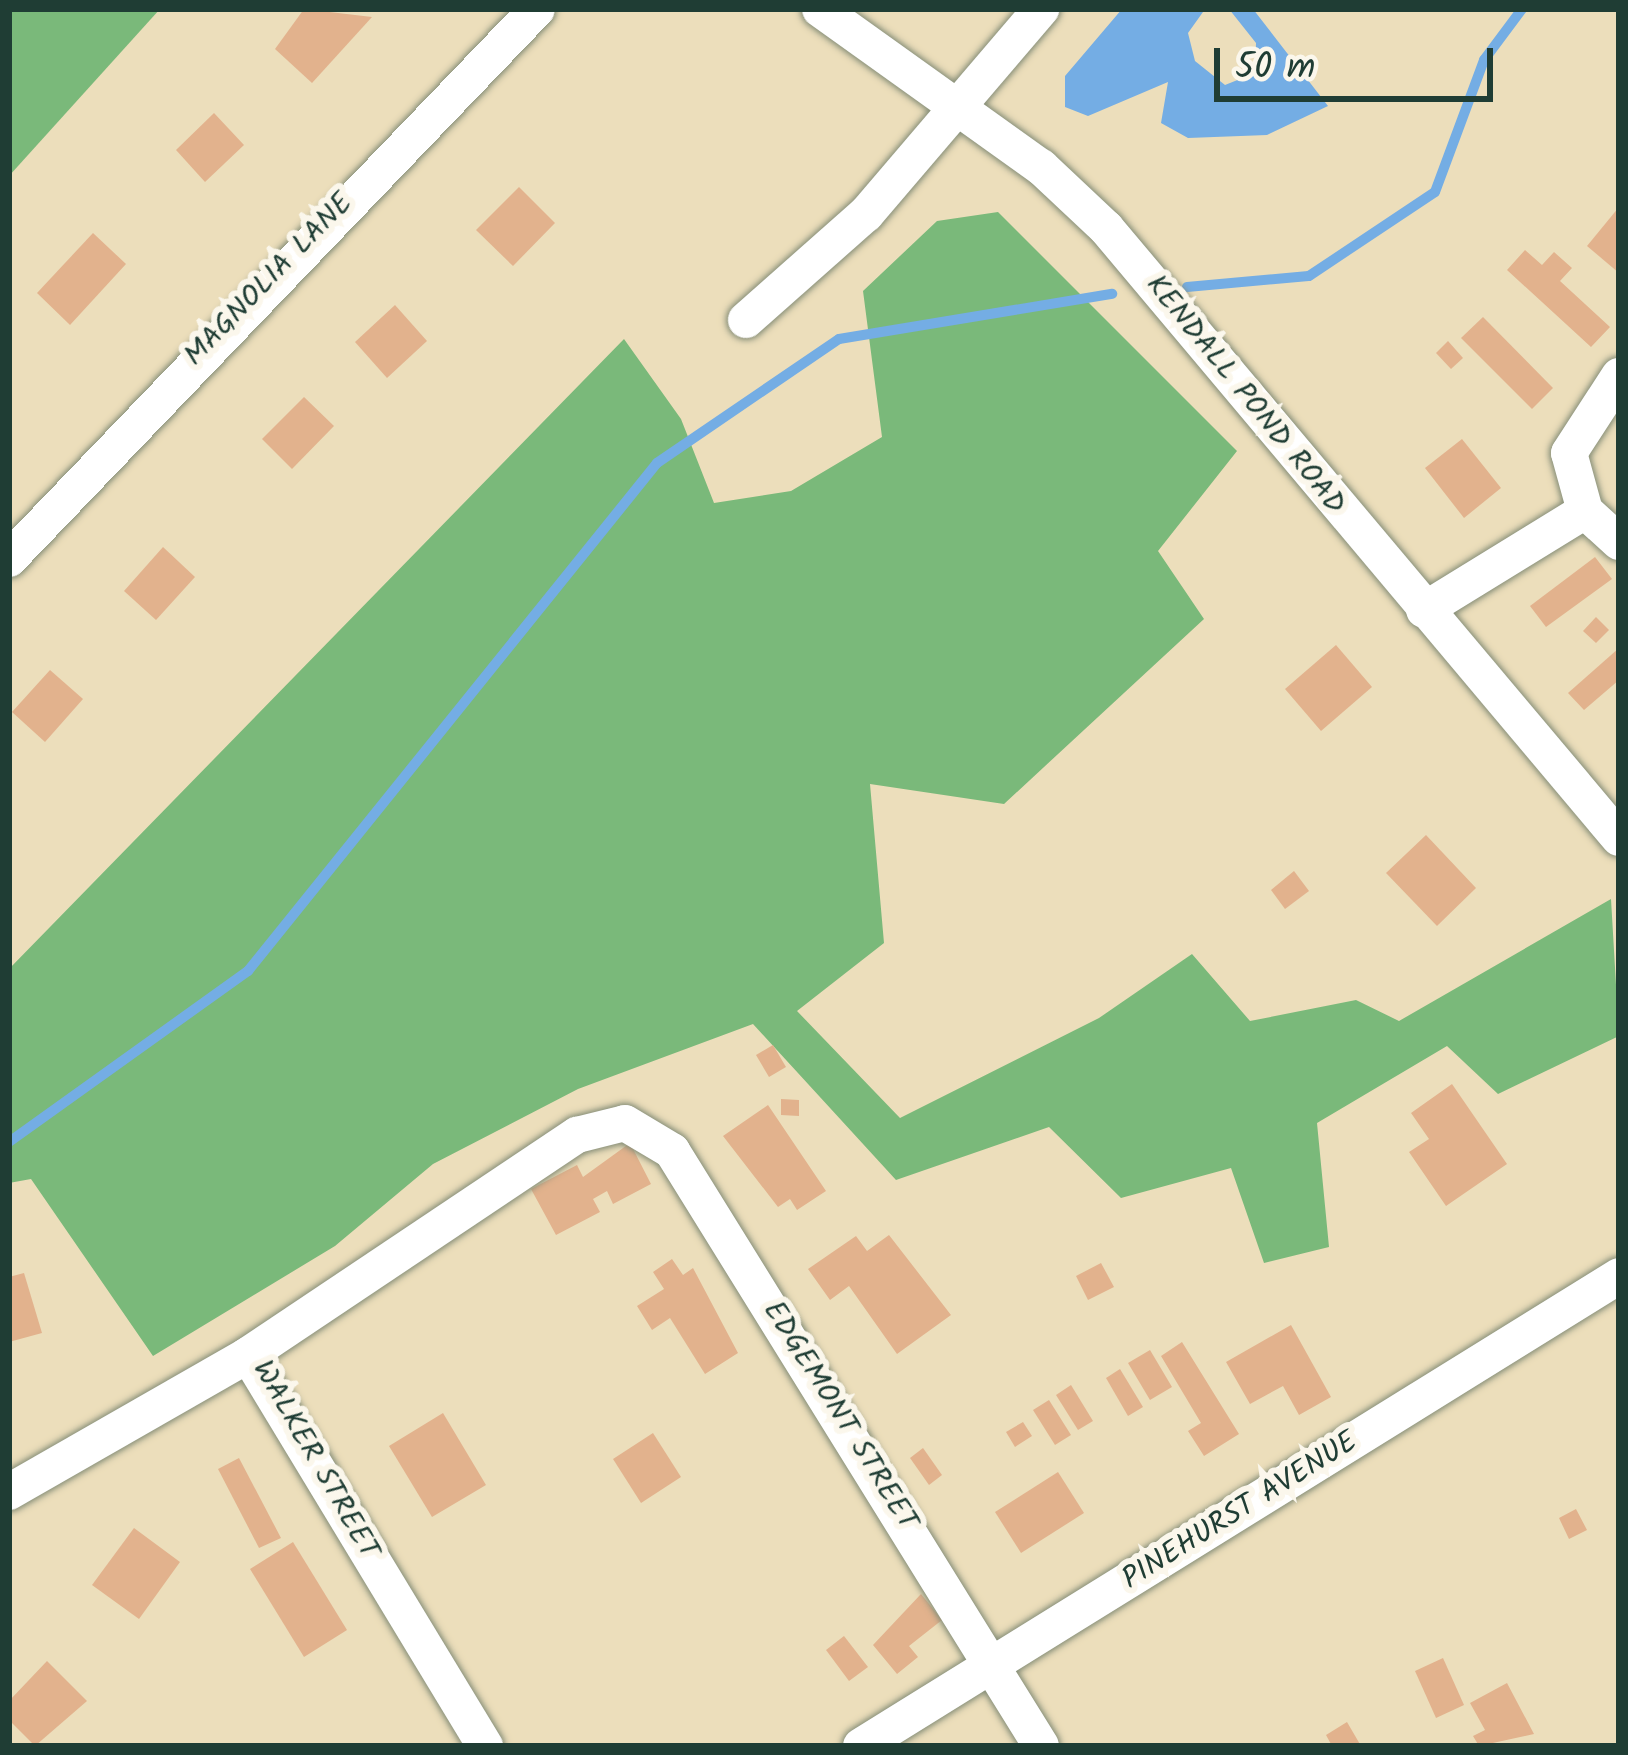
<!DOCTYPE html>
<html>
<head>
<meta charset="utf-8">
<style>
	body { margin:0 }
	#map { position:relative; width:1628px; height:1755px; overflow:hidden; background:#ecdebb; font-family:Kalam,sans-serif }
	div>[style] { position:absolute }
	.forest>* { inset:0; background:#7ab97a }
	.water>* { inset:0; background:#74ade4 }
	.stream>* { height:10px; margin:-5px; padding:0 5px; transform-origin:5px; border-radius:5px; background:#74ade4 }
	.building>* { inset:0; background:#e2b28d }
	.roads { filter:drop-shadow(0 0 3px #868e78) drop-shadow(0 0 3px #868e78) }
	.minor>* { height:36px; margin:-18px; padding:0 18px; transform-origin:18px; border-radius:18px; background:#fff }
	span { translate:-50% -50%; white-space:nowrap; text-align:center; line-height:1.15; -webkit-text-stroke:12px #fbf7ec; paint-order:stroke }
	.street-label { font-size:30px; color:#1f3d34 }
	.frame { position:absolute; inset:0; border:12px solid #1f3d34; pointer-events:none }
	.scale { position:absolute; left:1214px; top:48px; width:279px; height:54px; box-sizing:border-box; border:6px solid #1f3d34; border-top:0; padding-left:15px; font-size:36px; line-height:42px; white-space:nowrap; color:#1f3d34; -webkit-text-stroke:9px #fbf7ec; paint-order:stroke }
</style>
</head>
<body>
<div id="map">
	<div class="forest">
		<div style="clip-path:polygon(9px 9px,160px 9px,9px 176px)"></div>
		<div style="clip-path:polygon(998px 212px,1237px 451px,1158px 551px,1204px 619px,1004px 804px,870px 784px,884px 943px,797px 1011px,900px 1118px,1099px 1018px,1192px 954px,1250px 1021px,1356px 1000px,1399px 1021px,1611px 899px,1619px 1036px,1498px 1094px,1447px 1046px,1317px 1123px,1329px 1247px,1264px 1263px,1231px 1168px,1121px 1198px,1049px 1127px,896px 1180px,753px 1024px,578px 1089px,433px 1164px,335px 1246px,153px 1356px,31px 1179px,9px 1183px,9px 969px,624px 339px,681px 419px,714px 503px,791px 491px,882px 437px,863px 291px,937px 221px)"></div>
	</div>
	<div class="water">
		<div style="clip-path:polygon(1122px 9px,1226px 9px,1203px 12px,1188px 33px,1195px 61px,1225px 85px,1255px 73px,1256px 43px,1229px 9px,1253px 9px,1328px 106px,1267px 135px,1188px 138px,1161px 123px,1168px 82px,1088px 116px,1065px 107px,1065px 76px)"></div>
	</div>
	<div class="stream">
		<div style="left:1187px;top:287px;width:122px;rotate:-5.2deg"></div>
		<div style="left:1309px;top:276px;width:151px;rotate:-33.7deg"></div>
		<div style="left:1435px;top:192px;width:141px;rotate:-69.6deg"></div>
		<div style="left:1484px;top:60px;width:64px;rotate:-53.3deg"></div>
		<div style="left:9px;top:1142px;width:294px;rotate:-35.6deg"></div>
		<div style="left:248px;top:971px;width:652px;rotate:-51.16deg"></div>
		<div style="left:657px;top:463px;width:220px;rotate:-34.3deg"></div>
		<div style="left:839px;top:339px;width:277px;rotate:-9.4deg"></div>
	</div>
	<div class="building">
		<div style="clip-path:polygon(304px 9px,372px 17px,312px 83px,275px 49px)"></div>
		<div style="clip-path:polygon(214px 113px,244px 145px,205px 182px,176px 150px)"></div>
		<div style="clip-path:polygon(519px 187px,555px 223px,513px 266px,476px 230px)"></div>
		<div style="clip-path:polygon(1619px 207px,1619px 273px,1587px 246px)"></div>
		<div style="clip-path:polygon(93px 233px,126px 264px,70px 325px,37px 293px)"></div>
		<div style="clip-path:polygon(1525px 250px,1542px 265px,1554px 252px,1572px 268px,1560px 281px,1610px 327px,1591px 347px,1507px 270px)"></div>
		<div style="clip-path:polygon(395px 305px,427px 341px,387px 378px,355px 342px)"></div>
		<div style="clip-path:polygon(1483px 317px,1553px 388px,1532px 409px,1461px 338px)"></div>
		<div style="clip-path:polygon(1448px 341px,1463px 358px,1451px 369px,1436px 353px)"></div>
		<div style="clip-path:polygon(304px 397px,334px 426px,292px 469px,262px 439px)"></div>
		<div style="clip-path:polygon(1462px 439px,1501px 488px,1464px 518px,1425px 468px)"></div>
		<div style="clip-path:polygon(163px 547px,195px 577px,156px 620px,124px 591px)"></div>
		<div style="clip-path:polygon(1595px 557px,1612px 579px,1546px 627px,1530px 606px)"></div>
		<div style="clip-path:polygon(1596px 617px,1609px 630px,1596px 643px,1583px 631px)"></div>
		<div style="clip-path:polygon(1336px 645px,1372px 687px,1321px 731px,1285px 689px)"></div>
		<div style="clip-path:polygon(1619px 648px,1619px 680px,1584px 710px,1568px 693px)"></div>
		<div style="clip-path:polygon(50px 670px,83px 699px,45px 742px,12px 712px)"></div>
		<div style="clip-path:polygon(1426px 835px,1476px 888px,1437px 926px,1386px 873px)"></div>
		<div style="clip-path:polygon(1294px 871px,1309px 891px,1285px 909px,1271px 890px)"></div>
		<div style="clip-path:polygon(773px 1045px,786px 1067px,769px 1077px,756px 1055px)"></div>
		<div style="clip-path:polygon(1452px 1084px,1507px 1164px,1446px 1206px,1409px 1152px,1429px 1139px,1411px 1113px)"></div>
		<div style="clip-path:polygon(781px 1099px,799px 1100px,799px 1116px,781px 1115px)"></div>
		<div style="clip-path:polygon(768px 1105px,826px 1191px,797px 1210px,790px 1199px,778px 1207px,723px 1136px)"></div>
		<div style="clip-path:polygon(630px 1143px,651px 1184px,613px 1204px,607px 1191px,593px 1199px,600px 1212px,556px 1235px,531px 1189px,577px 1165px,583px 1177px)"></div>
		<div style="clip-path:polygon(889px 1235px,951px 1315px,897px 1354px,849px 1286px,830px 1300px,808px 1269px,856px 1236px,867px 1251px)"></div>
		<div style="clip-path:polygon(672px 1259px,683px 1275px,693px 1268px,738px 1353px,705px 1374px,670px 1318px,652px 1330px,637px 1306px,664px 1289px,653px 1272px)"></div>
		<div style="clip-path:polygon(1101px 1263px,1114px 1287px,1088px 1300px,1076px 1276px)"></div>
		<div style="clip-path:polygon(24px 1273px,42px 1333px,9px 1342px,9px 1277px)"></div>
		<div style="clip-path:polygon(1291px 1325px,1331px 1397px,1299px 1415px,1283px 1386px,1250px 1404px,1226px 1362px)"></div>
		<div style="clip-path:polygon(1182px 1342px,1239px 1434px,1204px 1456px,1188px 1431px,1201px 1423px,1161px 1356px)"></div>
		<div style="clip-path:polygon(1150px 1350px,1172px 1387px,1150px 1400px,1128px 1363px)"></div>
		<div style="clip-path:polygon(1120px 1369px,1143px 1407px,1128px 1416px,1106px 1378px)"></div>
		<div style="clip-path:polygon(1071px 1385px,1093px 1421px,1078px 1430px,1056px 1395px)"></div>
		<div style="clip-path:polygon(1049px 1400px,1071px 1435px,1055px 1445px,1033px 1410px)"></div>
		<div style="clip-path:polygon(443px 1413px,486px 1485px,432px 1517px,389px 1446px)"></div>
		<div style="clip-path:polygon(1023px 1422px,1032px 1436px,1015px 1447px,1006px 1432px)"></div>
		<div style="clip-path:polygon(653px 1433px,681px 1477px,641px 1503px,613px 1459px)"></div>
		<div style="clip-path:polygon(923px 1448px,942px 1475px,929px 1485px,910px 1458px)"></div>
		<div style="clip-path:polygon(239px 1458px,281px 1538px,259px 1548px,218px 1469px)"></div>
		<div style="clip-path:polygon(1058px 1472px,1084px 1513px,1021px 1553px,995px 1512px)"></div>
		<div style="clip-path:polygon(1576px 1509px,1587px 1530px,1569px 1539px,1559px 1518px)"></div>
		<div style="clip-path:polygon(134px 1528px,180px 1562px,139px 1619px,92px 1585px)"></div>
		<div style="clip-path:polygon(293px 1542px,347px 1630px,304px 1657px,250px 1569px)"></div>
		<div style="clip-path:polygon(921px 1594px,942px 1620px,909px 1646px,918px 1657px,897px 1674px,873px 1645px)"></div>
		<div style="clip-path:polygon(844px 1636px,868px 1667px,849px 1681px,826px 1650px)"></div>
		<div style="clip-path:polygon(1443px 1658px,1464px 1705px,1436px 1718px,1415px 1671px)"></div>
		<div style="clip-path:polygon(47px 1661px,87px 1701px,35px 1746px,9px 1720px,9px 1701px)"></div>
		<div style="clip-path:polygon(1507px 1683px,1534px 1734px,1479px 1746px,1473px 1736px,1485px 1730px,1470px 1703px)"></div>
		<div style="clip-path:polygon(1347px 1722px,1361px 1746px,1332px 1746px,1326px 1735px)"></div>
	</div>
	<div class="roads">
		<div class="minor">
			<div style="left:820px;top:9px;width:272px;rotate:35.6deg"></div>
			<div style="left:1041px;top:167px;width:89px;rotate:43.2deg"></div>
			<div style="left:1106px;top:228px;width:797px;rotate:49.94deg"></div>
			<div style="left:746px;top:320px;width:160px;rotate:-41.5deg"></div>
			<div style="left:866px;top:214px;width:270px;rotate:-49.5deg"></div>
			<div style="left:1585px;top:511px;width:60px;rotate:-105.4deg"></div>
			<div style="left:1569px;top:453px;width:92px;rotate:-57deg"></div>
			<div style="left:9px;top:559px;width:762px;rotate:-46.17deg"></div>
			<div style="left:1424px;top:610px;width:189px;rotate:-31.6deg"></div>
			<div style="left:1585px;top:511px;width:46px;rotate:42.4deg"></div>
			<div style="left:9px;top:1492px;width:275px;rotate:-29.8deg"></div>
			<div style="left:485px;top:1746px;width:457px;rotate:-121.2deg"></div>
			<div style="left:248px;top:1355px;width:396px;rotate:-33.8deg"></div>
			<div style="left:577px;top:1135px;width:49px;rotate:-14deg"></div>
			<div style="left:625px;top:1123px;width:55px;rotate:30.8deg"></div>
			<div style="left:672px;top:1151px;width:700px;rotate:58.19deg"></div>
			<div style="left:861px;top:1746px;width:892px;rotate:-31.8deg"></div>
		</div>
	</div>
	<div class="street-label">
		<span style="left:269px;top:280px;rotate:-46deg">MAGNOLIA LANE</span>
		<span style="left:1245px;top:395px;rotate:51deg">KENDALL POND ROAD</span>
		<span style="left:840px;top:1416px;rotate:58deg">EDGEMONT STREET</span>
		<span style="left:315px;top:1460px;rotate:60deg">WALKER STREET</span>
		<span style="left:1240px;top:1511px;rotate:-32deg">PINEHURST AVENUE</span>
	</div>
	<div class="frame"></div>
	<div class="scale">50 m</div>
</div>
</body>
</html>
